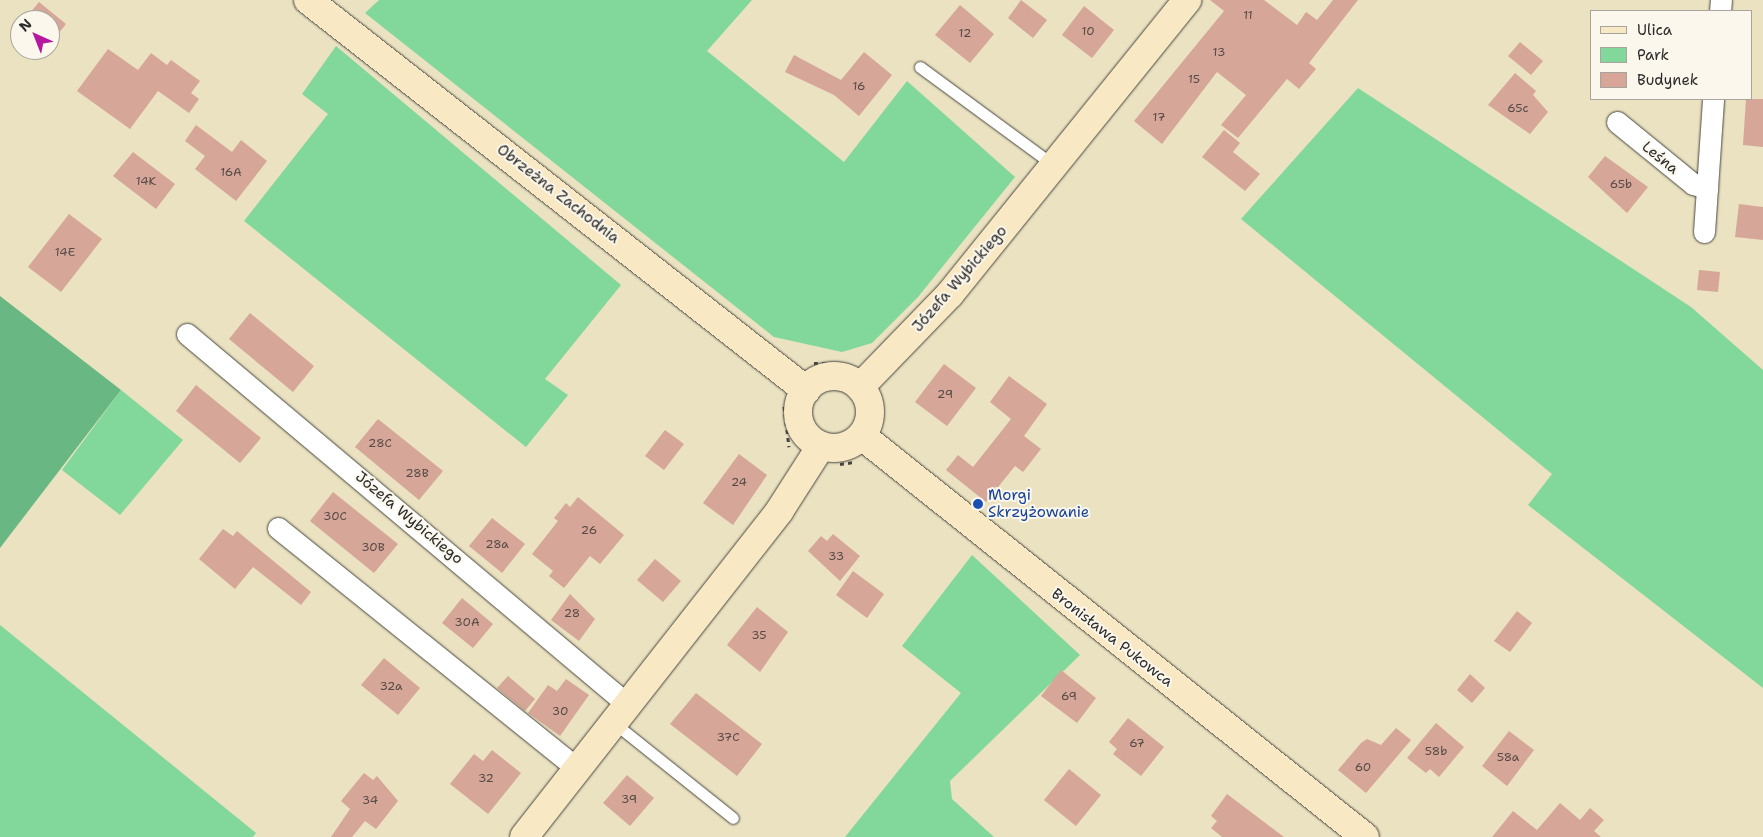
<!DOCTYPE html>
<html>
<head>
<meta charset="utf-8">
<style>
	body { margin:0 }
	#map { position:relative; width:1763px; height:837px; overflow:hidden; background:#eae2c0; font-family:"Shantell Sans",sans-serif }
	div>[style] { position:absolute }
	.green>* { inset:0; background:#82d79b }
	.forest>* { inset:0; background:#69b883 }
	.building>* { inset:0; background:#d6a698 }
	.path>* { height:3px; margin-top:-1.5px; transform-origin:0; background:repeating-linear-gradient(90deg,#484641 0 4px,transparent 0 8px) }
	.roads { filter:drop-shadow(0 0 1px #484641) drop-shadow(0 0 1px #484641) }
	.lane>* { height:11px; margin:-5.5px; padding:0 5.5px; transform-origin:5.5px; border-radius:5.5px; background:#fff }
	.street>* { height:21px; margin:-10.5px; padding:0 10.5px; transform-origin:10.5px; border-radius:10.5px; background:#fff }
	.secondary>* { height:28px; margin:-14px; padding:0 14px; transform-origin:14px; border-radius:14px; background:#f8e8c3 }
	.secondary>.ring { margin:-14px; padding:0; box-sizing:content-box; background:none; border:28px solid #f8e8c3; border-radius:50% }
	.dots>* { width:14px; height:14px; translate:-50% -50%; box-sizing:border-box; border:2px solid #fbf7ec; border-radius:50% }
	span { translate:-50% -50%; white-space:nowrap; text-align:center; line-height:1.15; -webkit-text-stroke:4px #fbf7ec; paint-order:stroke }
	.number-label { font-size:12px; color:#564a46 }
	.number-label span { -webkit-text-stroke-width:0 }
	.street-label { font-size:15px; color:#2b2b2b }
	.transit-label { font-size:15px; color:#164399 }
	.left { translate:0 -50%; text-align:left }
	.legend { position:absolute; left:1590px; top:10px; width:162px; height:90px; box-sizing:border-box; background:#fbf7ec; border:1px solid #a8a59f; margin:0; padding:6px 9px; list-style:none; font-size:15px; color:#2b2b2b }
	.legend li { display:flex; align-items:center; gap:10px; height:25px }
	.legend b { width:25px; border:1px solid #a8a59f }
	.north { position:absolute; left:10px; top:10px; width:50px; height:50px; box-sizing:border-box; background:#fbf7ec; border:1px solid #a8a59f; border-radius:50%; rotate:316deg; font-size:14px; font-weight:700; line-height:20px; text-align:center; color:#2b2b2b }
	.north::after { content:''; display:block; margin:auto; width:18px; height:22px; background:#b5179e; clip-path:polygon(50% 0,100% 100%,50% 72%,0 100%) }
</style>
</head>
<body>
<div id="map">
	<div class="green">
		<div style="clip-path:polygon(379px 0,752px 0,707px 51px,844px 162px,907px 81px,1015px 177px,918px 297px,872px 343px,842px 352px,774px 337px,365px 13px)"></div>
		<div style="clip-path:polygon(336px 46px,621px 285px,545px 379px,568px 395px,526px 447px,244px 221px,328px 114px,302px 94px)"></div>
		<div style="clip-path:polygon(1358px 88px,1691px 307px,1763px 370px,1763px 688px,1528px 505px,1552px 474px,1241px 219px)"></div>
		<div style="clip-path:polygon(121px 390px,183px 440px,120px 515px,62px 470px)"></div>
		<div style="clip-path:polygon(972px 555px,1080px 655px,950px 781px,952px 799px,994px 837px,845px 837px,961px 693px,902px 646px)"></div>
		<div style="clip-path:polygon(0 625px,256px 833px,253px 837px,0 837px)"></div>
	</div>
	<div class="forest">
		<div style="clip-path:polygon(0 296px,121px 390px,0 548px)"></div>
	</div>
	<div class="building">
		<div style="clip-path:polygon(1021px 0,1047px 20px,1033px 38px,1008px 18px)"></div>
		<div style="clip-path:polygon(1210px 0,1264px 0,1297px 25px,1306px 12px,1317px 20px,1333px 0,1358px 0,1309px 63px,1316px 69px,1299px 89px,1287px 79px,1238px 138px,1221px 125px,1246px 95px,1217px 72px,1162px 144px,1134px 121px,1224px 11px)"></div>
		<div style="clip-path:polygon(39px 2px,66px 24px,50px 44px,50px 20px,24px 20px)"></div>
		<div style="clip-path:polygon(960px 5px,994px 34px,970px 63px,935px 35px)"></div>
		<div style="clip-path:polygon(1084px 6px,1114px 30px,1092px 58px,1062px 35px)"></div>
		<div style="clip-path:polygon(1520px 42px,1543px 61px,1531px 75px,1508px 56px)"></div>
		<div style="clip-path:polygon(108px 49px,138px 70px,151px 53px,167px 65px,171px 60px,200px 81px,191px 93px,199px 99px,189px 113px,158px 91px,130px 129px,77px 91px)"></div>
		<div style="clip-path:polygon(864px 52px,892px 75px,859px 116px,834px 95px,785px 72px,794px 55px,841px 80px)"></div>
		<div style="clip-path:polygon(1515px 73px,1536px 91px,1533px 95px,1548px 112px,1530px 134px,1488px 105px)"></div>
		<div style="clip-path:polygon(1746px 99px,1763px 99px,1763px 147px,1743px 145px)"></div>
		<div style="clip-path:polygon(196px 125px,232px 152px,241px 140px,267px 161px,236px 201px,195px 169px,205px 156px,185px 141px)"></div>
		<div style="clip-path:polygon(1224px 130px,1240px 143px,1233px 152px,1260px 174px,1245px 191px,1202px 157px)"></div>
		<div style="clip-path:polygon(133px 152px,175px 184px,156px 209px,113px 176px)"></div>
		<div style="clip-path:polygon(1605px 156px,1648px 187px,1627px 213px,1588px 177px)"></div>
		<div style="clip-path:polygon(1739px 204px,1763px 207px,1763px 240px,1735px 237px)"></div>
		<div style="clip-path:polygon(69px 214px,102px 239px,61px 292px,28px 267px)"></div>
		<div style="clip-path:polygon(1699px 270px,1720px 272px,1718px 292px,1697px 290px)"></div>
		<div style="clip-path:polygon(250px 313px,314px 366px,293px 392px,229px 339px)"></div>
		<div style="clip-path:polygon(944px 364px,976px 388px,947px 426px,915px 402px)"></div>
		<div style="clip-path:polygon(1009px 376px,1047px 404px,1024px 436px,1041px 449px,1023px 472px,1015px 466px,986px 502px,946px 470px,958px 455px,973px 467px,1011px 419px,990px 402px)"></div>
		<div style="clip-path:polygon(196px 385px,261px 438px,240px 463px,176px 411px)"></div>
		<div style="clip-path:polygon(378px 419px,443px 471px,419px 500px,355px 447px)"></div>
		<div style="clip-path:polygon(665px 430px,684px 444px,664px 470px,645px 456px)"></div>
		<div style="clip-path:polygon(739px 454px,767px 475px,733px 525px,703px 503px)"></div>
		<div style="clip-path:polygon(333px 492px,398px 544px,374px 573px,310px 521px)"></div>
		<div style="clip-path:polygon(578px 497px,624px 535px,600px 564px,590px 556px,564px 588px,549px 576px,553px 571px,532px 554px,558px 521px,554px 518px,566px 503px,570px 507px)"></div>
		<div style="clip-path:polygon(492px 518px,525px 544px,502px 573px,469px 546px)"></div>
		<div style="clip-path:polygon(223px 529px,233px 536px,237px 531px,311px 592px,301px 605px,253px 567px,235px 589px,199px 559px)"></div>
		<div style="clip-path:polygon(833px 534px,860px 556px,840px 581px,808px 551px,821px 536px,827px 541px)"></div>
		<div style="clip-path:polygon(655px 559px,681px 581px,663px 602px,637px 580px)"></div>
		<div style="clip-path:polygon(853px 571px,884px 594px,867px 618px,836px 595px)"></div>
		<div style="clip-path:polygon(570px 594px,595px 619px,579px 641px,551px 620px)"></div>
		<div style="clip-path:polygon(462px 598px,493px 624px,473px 648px,442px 623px)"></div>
		<div style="clip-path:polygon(757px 607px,788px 632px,760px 672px,727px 645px)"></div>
		<div style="clip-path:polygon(1517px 611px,1532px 623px,1510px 652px,1494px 641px)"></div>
		<div style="clip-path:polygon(384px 658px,420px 688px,398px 715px,361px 685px)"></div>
		<div style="clip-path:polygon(1061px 670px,1096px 698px,1077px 723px,1041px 696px)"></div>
		<div style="clip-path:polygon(1470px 674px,1485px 688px,1472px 703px,1457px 690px)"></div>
		<div style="clip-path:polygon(508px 676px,535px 699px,525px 711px,497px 688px)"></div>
		<div style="clip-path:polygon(566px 679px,589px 695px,560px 736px,528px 713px,548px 685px,557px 691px)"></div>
		<div style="clip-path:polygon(696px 693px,762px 744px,737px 776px,670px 724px)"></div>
		<div style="clip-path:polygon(1128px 718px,1164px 747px,1141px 776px,1113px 754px,1117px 749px,1109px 742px)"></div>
		<div style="clip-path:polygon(1436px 723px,1464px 747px,1439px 777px,1430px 769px,1426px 773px,1407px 758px)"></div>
		<div style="clip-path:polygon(1396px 728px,1411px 740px,1366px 793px,1338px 770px,1361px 743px,1367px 739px,1381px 745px)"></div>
		<div style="clip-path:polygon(1509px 731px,1534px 750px,1507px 786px,1482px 766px)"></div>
		<div style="clip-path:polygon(492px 750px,521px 773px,488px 814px,450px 784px,474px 754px,483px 761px)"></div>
		<div style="clip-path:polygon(1069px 769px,1101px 795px,1076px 826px,1044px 800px)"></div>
		<div style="clip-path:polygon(364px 773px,373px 780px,377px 776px,398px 801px,376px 829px,365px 821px,352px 837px,331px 837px,350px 809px,341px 801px)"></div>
		<div style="clip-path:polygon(627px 775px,654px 798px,630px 826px,603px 803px)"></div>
		<div style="clip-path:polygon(1227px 794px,1284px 837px,1222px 837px,1211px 828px,1217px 821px,1211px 816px)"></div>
		<div style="clip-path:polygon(1560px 803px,1580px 820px,1590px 808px,1604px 820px,1594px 831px,1601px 837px,1492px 837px,1513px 811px,1537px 830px)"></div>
	</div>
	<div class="path">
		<div style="left:814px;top:363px;width:32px;rotate:2deg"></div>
		<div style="left:784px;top:406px;width:41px;rotate:83deg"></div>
		<div style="left:840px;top:464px;width:14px;rotate:-8deg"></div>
	</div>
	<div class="roads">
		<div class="lane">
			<div style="left:920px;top:67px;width:167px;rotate:36.3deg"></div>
			<div style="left:614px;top:723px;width:152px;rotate:38.6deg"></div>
		</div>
		<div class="street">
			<div style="left:1720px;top:11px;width:11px;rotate:-85deg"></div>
			<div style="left:1617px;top:122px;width:98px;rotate:39.2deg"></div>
			<div style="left:1693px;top:184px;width:15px;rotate:16deg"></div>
			<div style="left:1704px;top:232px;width:133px;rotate:-86.1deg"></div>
			<div style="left:187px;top:334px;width:576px;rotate:40.07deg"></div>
			<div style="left:278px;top:528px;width:385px;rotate:38.8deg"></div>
		</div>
		<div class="secondary">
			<div style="left:308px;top:0;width:633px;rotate:38.07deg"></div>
			<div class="ring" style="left:798px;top:376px;width:44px;height:44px"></div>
			<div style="left:860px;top:387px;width:129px;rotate:-45.9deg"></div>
			<div style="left:950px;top:294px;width:378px;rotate:-51.1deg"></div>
			<div style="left:862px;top:436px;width:643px;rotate:38.56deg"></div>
			<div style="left:524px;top:837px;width:415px;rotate:-51.9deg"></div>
			<div style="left:780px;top:510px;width:76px;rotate:-57.4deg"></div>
		</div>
	</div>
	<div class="dots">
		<div style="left:978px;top:504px;background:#1a4fb4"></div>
	</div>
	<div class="number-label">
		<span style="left:1248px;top:16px">11</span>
		<span style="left:1088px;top:32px">10</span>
		<span style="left:965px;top:34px">12</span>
		<span style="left:1219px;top:53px">13</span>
		<span style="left:1194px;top:80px">15</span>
		<span style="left:859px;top:87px">16</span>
		<span style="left:1518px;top:109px">65c</span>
		<span style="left:1159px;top:118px">17</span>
		<span style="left:231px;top:173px">16A</span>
		<span style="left:146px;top:182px">14K</span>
		<span style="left:1621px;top:185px">65b</span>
		<span style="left:65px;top:253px">14E</span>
		<span style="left:945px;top:395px">29</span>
		<span style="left:380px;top:444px">28C</span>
		<span style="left:417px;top:474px">28B</span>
		<span style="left:739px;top:483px">24</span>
		<span style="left:335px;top:517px">30C</span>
		<span style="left:589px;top:531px">26</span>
		<span style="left:497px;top:545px">28a</span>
		<span style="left:373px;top:548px">30B</span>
		<span style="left:836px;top:557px">33</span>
		<span style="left:572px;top:614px">28</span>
		<span style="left:467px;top:623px">30A</span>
		<span style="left:759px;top:636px">35</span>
		<span style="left:391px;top:687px">32a</span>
		<span style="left:1069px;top:697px">69</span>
		<span style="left:560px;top:712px">30</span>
		<span style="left:728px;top:738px">37C</span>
		<span style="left:1137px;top:744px">67</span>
		<span style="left:1436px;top:752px">58b</span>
		<span style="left:1508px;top:758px">58a</span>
		<span style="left:1363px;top:768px">60</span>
		<span style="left:486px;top:779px">32</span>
		<span style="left:629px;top:800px">39</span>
		<span style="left:370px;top:801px">34</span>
	</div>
	<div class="street-label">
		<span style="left:1660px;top:158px;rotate:39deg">Leśna</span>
		<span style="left:558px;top:194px;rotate:38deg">Obrzeżna Zachodnia</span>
		<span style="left:960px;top:279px;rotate:-49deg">Józefa Wybickiego</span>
		<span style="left:409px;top:518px;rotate:40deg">Józefa Wybickiego</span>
		<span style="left:1112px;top:638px;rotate:38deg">Bronisława Pukowca</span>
	</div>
	<div class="transit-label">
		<span class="left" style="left:988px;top:504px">Morgi<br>Skrzyżowanie</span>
	</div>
	<ul class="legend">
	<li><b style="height:6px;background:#f8e8c3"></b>Ulica</li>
	<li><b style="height:14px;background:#82d79b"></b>Park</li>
	<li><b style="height:14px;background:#d6a698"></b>Budynek</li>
	</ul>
	<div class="north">N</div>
</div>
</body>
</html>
